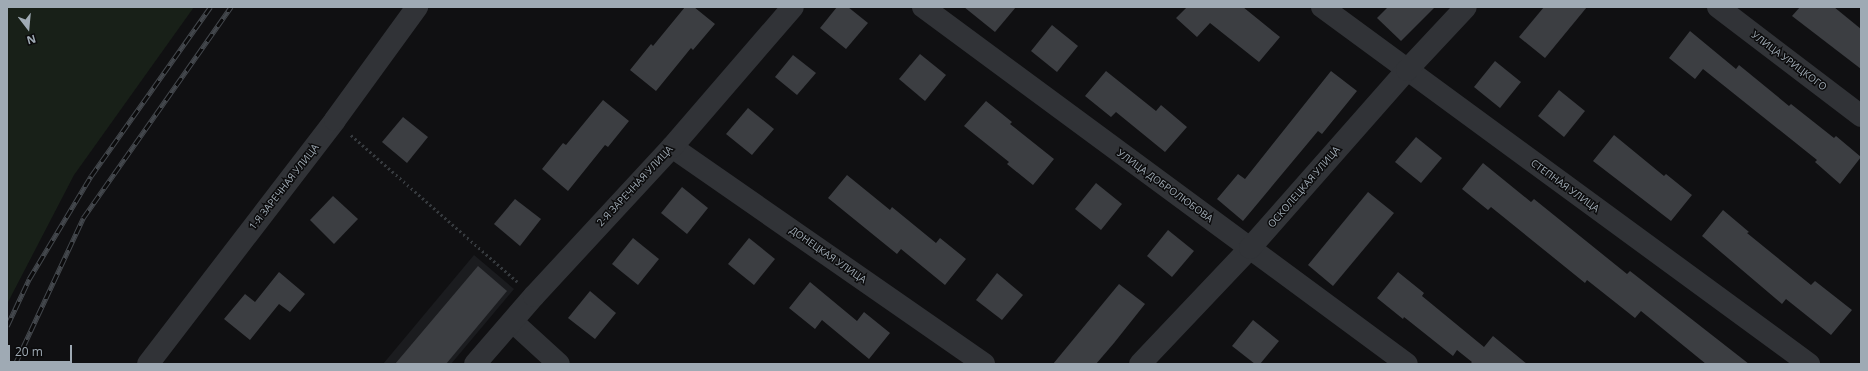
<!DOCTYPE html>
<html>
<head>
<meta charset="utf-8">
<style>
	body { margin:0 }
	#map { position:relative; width:1868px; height:371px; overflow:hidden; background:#101012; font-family:"Open Sans",sans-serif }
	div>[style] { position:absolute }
	.built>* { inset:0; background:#1b1c1f }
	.green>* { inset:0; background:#182018 }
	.building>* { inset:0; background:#3c3e42 }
	.path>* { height:2.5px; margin-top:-1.25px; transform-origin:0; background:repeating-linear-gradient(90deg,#363a3e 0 2px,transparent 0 5px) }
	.street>* { height:22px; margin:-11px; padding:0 11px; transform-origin:11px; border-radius:11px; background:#313337 }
	.rail>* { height:4.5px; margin-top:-2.25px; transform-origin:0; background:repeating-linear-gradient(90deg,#0b0b0c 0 9px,#43474c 0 18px); box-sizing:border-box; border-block:1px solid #43474c }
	span { translate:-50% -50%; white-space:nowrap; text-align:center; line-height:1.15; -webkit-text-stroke:3px #0b0b0c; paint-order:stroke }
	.street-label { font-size:10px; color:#9faab4 }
	.frame { position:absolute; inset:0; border:8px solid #9faab4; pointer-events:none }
	.north { position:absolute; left:8px; top:8px; width:40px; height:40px; -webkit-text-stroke:3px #0b0b0c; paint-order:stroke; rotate:164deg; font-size:11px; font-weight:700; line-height:16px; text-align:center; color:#9faab4 }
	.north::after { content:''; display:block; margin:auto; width:14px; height:18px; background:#9faab4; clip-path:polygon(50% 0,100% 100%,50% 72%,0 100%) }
	.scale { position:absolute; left:8px; top:345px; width:64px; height:18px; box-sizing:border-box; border:2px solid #9faab4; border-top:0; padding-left:5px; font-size:12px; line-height:14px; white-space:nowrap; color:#9faab4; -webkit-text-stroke:3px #0b0b0c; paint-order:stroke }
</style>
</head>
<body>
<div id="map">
	<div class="built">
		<div style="clip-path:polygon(474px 255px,514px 289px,451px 364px,383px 364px)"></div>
	</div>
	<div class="green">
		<div style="clip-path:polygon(7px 7px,194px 7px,74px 175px,7px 304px)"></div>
	</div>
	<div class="building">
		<div style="clip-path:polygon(685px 7px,694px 7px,715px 24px,693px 50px,691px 48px,656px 91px,630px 70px,651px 44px,653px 46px)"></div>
		<div style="clip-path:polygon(837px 7px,848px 7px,868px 23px,846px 49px,820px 28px)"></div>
		<div style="clip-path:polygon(964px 7px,1016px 7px,995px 32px)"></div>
		<div style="clip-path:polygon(1187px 7px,1243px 7px,1280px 37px,1259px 62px,1210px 23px,1197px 37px,1176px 18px)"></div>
		<div style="clip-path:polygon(1388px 7px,1435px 7px,1401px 41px,1377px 18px)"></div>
		<div style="clip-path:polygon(1544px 7px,1587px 7px,1545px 58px,1519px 37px)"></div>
		<div style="clip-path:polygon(1800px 7px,1834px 7px,1861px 29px,1861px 69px,1792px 16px)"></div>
		<div style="clip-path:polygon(1052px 25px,1078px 46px,1057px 72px,1031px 51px)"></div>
		<div style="clip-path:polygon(1690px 31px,1736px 69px,1739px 65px,1789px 106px,1791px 104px,1834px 138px,1836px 136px,1861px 157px,1840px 184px,1815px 162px,1817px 160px,1703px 69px,1695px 79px,1669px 58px)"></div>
		<div style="clip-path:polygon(920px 54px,946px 75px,925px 101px,899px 79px)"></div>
		<div style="clip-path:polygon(793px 55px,816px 73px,797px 95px,775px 77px)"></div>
		<div style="clip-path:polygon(1495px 61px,1521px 82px,1500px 108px,1474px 87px)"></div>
		<div style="clip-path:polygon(1106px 71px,1156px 111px,1161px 105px,1187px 127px,1165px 152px,1116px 112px,1111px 117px,1085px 96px)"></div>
		<div style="clip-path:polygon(1331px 71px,1357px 91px,1322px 134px,1318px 131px,1243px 221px,1217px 199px,1238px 174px,1245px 179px)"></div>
		<div style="clip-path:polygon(1559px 90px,1585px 111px,1564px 137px,1538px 116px)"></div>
		<div style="clip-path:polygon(603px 100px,629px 121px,608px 147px,605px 145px,568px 191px,542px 169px,563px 143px,566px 145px)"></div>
		<div style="clip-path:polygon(986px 101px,1012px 122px,1010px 124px,1054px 159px,1033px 185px,1007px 164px,1009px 162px,964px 126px)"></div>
		<div style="clip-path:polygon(748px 108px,774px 129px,752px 155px,726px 134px)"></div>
		<div style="clip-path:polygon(403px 117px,428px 137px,407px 163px,382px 142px)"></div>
		<div style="clip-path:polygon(1614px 135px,1664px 176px,1666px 174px,1692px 195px,1671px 221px,1593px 161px)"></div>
		<div style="clip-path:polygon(1416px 137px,1442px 158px,1421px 183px,1395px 162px)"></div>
		<div style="clip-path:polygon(1483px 163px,1531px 202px,1534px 199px,1627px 274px,1630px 271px,1749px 364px,1706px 364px,1641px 311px,1635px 318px,1587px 280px,1585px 283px,1491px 207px,1488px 210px,1462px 189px)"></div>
		<div style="clip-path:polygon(847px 175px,890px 210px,892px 207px,936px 243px,940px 238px,966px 259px,945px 285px,901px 249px,897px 254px,828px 198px)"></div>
		<div style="clip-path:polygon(1096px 183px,1122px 204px,1101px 230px,1075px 209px)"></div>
		<div style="clip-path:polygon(682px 187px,708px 208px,687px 234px,661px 213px)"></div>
		<div style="clip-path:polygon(1368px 192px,1394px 213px,1333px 286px,1308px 265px)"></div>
		<div style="clip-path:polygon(333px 196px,358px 219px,334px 244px,310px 220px)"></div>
		<div style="clip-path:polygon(515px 199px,541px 219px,520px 246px,494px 224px)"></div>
		<div style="clip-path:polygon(1723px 210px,1749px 232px,1747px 233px,1811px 285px,1815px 281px,1852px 310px,1831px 335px,1786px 299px,1782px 304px,1702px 236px)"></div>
		<div style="clip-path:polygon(1168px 230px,1194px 251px,1172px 277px,1147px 256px)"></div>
		<div style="clip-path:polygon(633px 238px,659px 259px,638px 285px,612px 264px)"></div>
		<div style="clip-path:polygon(749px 238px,775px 259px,754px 285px,728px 264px)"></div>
		<div style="clip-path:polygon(478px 266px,507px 291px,446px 364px,395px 364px)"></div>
		<div style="clip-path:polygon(279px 272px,305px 294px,290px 312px,279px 304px,250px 340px,224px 319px,245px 294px,255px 302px)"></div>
		<div style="clip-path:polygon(1398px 272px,1424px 293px,1422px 296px,1484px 347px,1493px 336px,1527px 364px,1470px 364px,1472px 362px,1457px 350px,1453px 356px,1404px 317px,1403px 319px,1377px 298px)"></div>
		<div style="clip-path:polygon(997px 273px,1023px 295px,1002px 320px,976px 300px)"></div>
		<div style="clip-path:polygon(810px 282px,857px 321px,864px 312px,890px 333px,869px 359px,822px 320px,815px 329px,789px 308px)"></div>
		<div style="clip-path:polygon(1119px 284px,1145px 304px,1114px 343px,1096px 364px,1053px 364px)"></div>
		<div style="clip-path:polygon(590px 291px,616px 313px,595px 339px,568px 318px)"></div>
		<div style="clip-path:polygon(1253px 320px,1279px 341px,1260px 364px,1255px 364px,1232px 346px)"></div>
	</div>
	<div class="path">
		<div style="left:351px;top:135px;width:222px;rotate:41.4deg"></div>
	</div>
	<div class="street">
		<div style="left:923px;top:7px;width:601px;rotate:36.41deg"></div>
		<div style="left:1322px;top:7px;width:604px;rotate:36.24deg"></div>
		<div style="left:1718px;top:7px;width:180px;rotate:37.3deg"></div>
		<div style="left:672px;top:147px;width:380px;rotate:34.8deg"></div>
		<div style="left:513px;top:322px;width:62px;rotate:42.4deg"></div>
		<div style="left:148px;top:364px;width:307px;rotate:-52.5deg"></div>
		<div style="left:335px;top:120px;width:140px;rotate:-54deg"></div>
		<div style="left:475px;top:364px;width:90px;rotate:-49.1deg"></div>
		<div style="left:534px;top:296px;width:203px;rotate:-47.2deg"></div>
		<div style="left:672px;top:147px;width:185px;rotate:-49.2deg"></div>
		<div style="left:1140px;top:364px;width:160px;rotate:-46.5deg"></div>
		<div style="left:1250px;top:248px;width:237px;rotate:-48.6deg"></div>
		<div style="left:1407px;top:70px;width:86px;rotate:-46.9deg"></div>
	</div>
	<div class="rail">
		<div style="left:7px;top:326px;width:52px;rotate:-64.9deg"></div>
		<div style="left:29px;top:279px;width:120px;rotate:-59deg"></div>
		<div style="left:91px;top:176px;width:207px;rotate:-54.8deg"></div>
		<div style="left:15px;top:364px;width:161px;rotate:-65deg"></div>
		<div style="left:83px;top:218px;width:258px;rotate:-55deg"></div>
	</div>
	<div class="street-label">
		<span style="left:1789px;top:61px;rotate:37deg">УЛИЦА УРИЦКОГО</span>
		<span style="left:635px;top:186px;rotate:-47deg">2-Я ЗАРЕЧНАЯ УЛИЦА</span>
		<span style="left:1165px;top:186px;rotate:36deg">УЛИЦА ДОБРОЛЮБОВА</span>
		<span style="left:1565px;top:186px;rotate:36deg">СТЕПНАЯ УЛИЦА</span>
		<span style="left:284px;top:187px;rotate:-52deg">1-Я ЗАРЕЧНАЯ УЛИЦА</span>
		<span style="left:1304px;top:187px;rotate:-49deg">ОСКОЛЕЦКАЯ УЛИЦА</span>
		<span style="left:828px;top:255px;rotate:35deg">ДОНЕЦКАЯ УЛИЦА</span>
	</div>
	<div class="frame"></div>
	<div class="north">N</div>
	<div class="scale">20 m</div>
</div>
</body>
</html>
